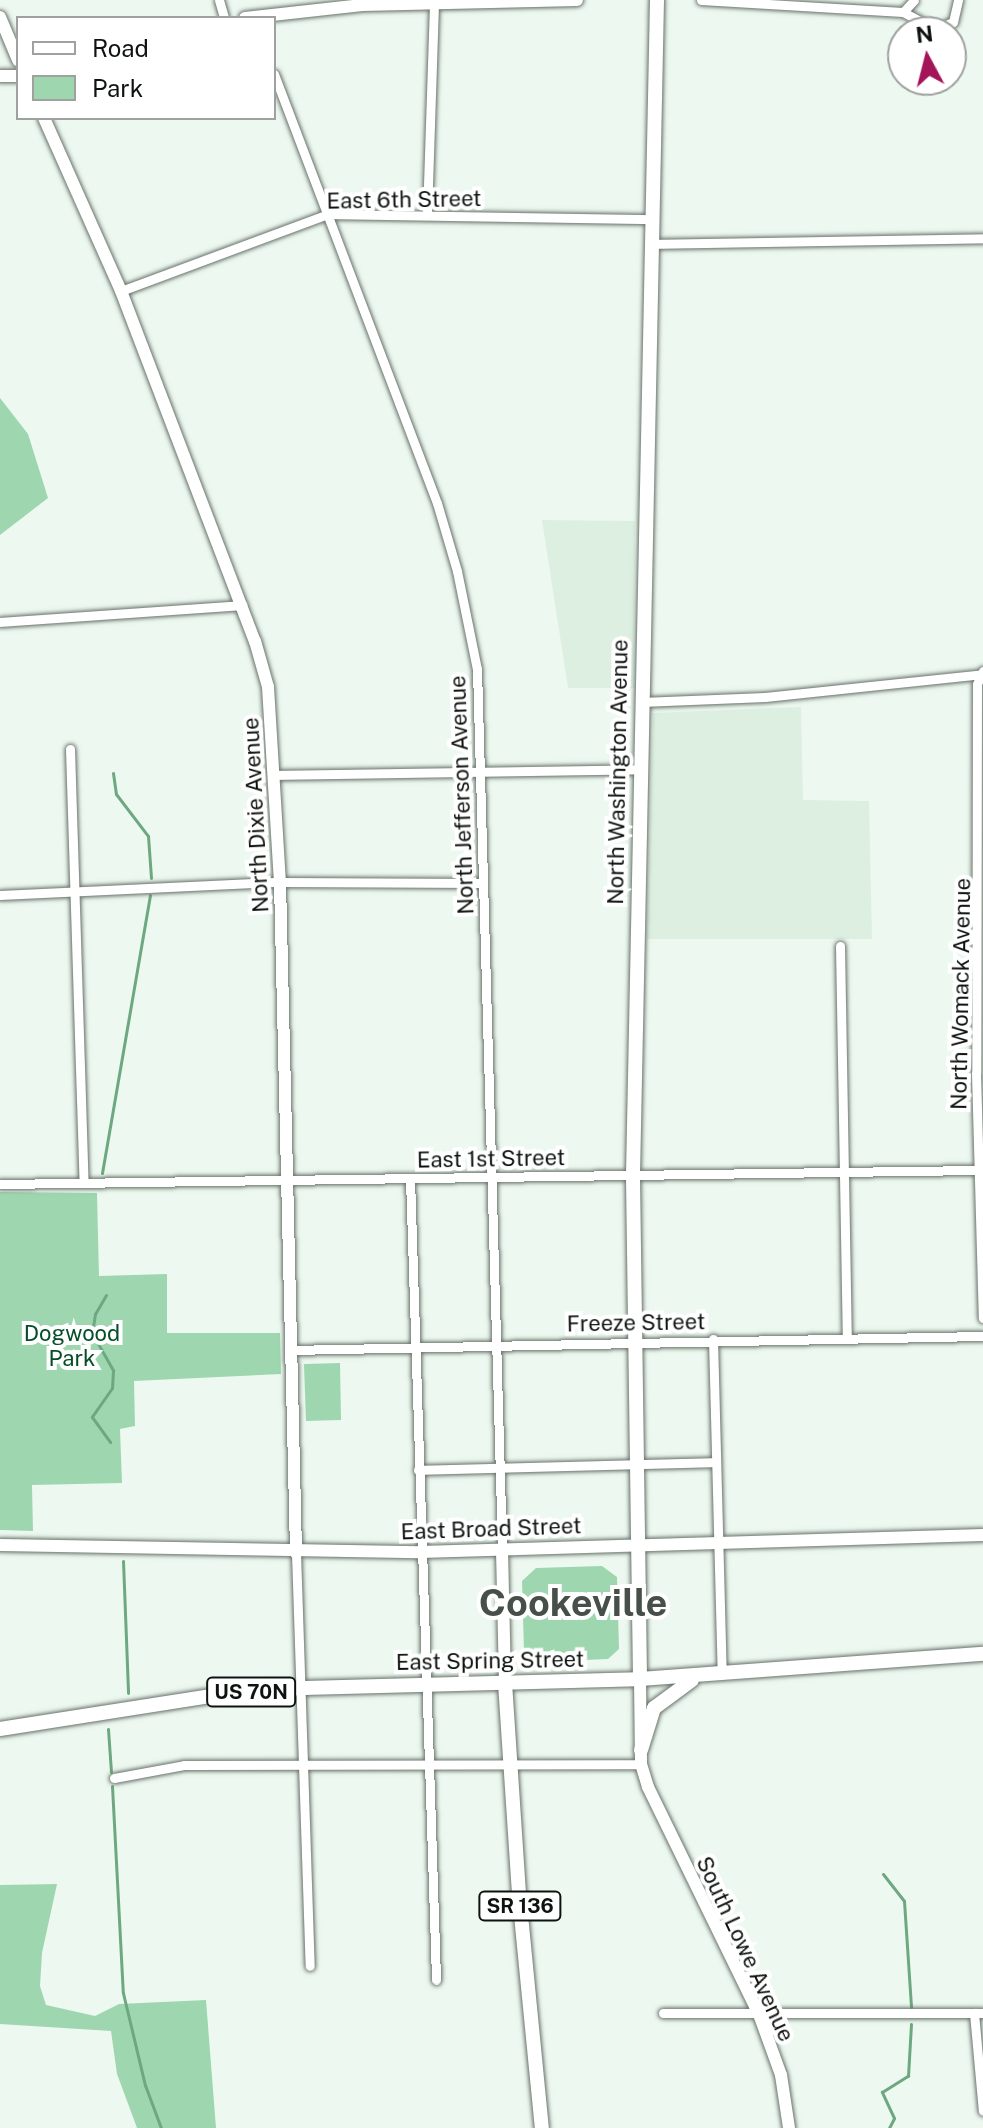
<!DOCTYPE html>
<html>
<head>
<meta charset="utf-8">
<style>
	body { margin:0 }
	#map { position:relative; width:983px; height:2128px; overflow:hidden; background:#edf9f0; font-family:"Public Sans",sans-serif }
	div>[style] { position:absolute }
	.built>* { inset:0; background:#ddefe1 }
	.green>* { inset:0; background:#9ed7af }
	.stream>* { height:3px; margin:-1.5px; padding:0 1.5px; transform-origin:1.5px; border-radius:1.5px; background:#6ea880 }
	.roads { filter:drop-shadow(0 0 2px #68726a) drop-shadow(0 0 2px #68726a) }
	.minor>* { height:9px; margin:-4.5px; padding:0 4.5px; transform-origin:4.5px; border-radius:4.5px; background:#fff }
	.tertiary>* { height:12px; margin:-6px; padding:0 6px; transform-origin:6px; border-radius:6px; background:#fff }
	.secondary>* { height:14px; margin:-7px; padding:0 7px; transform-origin:7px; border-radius:7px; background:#fff }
	.primary>* { height:14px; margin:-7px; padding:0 7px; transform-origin:7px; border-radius:7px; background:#fff }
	span { translate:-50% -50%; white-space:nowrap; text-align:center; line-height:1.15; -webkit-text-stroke:8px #fff; paint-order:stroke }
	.shield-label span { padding:2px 6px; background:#fff; border:2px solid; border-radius:6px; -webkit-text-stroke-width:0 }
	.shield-label { font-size:20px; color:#0f1310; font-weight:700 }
	.street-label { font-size:22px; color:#0f1310 }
	.park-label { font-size:22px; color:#054e28 }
	.town-label { font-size:38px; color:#465049; font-weight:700 }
	.legend { position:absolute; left:16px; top:16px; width:260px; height:104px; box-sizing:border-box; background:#fff; border:2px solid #9fa19f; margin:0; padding:10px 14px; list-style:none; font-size:24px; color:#0f1310 }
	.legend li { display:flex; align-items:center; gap:16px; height:40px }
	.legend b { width:40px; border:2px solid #9fa19f }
	.north { position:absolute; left:887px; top:16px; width:80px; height:80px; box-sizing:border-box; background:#fff; border:2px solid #9fa19f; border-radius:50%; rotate:353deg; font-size:22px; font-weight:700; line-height:32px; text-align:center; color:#0f1310 }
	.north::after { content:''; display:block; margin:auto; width:28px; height:36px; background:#a41458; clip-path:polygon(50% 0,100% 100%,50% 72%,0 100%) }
</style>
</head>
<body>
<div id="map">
	<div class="built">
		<div style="clip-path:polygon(542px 520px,635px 521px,634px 688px,568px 688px)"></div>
		<div style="clip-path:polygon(801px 707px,803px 800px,869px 801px,872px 939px,647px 939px,653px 713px)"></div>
	</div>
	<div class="green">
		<div style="clip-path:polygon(0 398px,28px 434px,48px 498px,0 535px)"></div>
		<div style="clip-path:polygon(0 1192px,97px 1193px,99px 1276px,167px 1274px,167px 1333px,280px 1333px,281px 1374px,134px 1381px,135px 1426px,120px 1429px,122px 1483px,32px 1485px,33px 1531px,0 1530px)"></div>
		<div style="clip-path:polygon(340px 1363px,341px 1420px,306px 1421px,304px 1364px)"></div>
		<div style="clip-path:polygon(602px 1566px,617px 1577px,619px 1649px,608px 1659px,538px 1662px,524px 1651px,522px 1581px,536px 1568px)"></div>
		<div style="clip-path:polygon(57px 1884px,42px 1953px,40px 1986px,46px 2005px,95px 2016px,119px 2004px,206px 2000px,216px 2128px,137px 2128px,117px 2074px,111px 2031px,0 2024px,0 1885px)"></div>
	</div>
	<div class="stream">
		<div style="left:113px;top:773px;width:21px;rotate:82deg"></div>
		<div style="left:116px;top:794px;width:53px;rotate:52.7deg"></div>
		<div style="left:148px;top:836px;width:42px;rotate:85.9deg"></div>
		<div style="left:102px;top:1173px;width:282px;rotate:-80.2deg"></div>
		<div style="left:106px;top:1295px;width:22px;rotate:120deg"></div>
		<div style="left:95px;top:1314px;width:19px;rotate:99deg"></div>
		<div style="left:92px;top:1333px;width:43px;rotate:60.4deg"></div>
		<div style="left:113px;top:1370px;width:18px;rotate:93deg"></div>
		<div style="left:112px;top:1388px;width:35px;rotate:125deg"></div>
		<div style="left:92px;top:1417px;width:31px;rotate:54deg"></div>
		<div style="left:123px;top:1561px;width:132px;rotate:87.8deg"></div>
		<div style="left:108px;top:1729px;width:43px;rotate:86deg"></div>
		<div style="left:112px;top:1786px;width:207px;rotate:87deg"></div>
		<div style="left:123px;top:1993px;width:95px;rotate:76.6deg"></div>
		<div style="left:145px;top:2085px;width:46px;rotate:69.6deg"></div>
		<div style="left:883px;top:1874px;width:34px;rotate:52deg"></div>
		<div style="left:904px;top:1901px;width:106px;rotate:86.2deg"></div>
		<div style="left:889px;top:2128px;width:11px;rotate:-63deg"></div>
		<div style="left:894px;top:2118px;width:29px;rotate:-115deg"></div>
		<div style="left:882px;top:2092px;width:31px;rotate:-32deg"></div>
		<div style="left:908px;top:2076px;width:52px;rotate:-86.7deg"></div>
	</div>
	<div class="roads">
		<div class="minor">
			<div style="left:219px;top:0;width:19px;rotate:74deg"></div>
			<div style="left:701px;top:0;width:202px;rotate:3.4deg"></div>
			<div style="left:903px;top:12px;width:36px;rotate:28deg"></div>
			<div style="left:935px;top:29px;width:19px;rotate:-21deg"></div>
			<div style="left:953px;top:22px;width:23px;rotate:-77deg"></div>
			<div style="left:903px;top:12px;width:16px;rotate:-47deg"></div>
			<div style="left:274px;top:74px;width:459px;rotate:69.2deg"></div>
			<div style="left:437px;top:503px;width:71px;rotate:73.6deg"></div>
			<div style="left:457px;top:571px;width:100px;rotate:78.5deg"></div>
			<div style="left:477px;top:669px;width:881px;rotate:88.37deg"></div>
			<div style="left:427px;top:215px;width:213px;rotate:-88.1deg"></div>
			<div style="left:651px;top:244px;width:332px;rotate:-1deg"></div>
			<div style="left:121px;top:291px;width:221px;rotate:-20.4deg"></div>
			<div style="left:328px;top:214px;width:324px;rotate:0.9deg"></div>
			<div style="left:0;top:622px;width:243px;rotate:-4deg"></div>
			<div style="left:983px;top:671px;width:14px;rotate:115deg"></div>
			<div style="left:977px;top:684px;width:389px;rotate:90.1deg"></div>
			<div style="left:976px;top:1073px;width:245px;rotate:88.4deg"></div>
			<div style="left:641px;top:702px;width:124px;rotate:-2.3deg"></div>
			<div style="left:765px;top:697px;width:219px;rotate:-6deg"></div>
			<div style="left:70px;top:749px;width:434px;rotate:88.2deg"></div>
			<div style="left:276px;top:775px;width:363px;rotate:-0.9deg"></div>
			<div style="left:0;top:895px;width:280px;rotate:-2.7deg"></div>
			<div style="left:280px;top:882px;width:203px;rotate:0.3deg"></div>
			<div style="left:840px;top:946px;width:391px;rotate:89deg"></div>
			<div style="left:410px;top:1178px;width:802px;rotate:88.14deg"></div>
			<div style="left:0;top:1184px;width:983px;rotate:-0.82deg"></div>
			<div style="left:713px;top:1339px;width:335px;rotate:88.5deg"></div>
			<div style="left:290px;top:1350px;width:693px;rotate:-1.16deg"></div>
			<div style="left:418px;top:1470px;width:298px;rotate:-1.5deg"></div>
			<div style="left:296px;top:1553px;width:413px;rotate:88.1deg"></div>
			<div style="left:114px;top:1778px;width:71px;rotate:-10.5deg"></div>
			<div style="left:184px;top:1765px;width:457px;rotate:-0.1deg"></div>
			<div style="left:663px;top:2013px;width:320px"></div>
			<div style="left:974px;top:2013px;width:98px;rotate:84.8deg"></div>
		</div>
		<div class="tertiary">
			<div style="left:0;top:17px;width:47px;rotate:67.3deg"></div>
			<div style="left:245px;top:18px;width:118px;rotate:-6.3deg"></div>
			<div style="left:362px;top:5px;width:215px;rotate:-1.3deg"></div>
			<div style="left:0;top:76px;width:18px"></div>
			<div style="left:44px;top:118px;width:189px;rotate:66deg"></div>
			<div style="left:121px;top:291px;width:375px;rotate:69.1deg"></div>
			<div style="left:255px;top:641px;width:48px;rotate:74.2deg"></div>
			<div style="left:268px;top:687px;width:195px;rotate:86.5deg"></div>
			<div style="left:280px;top:882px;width:671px;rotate:88.63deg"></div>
			<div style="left:0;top:1545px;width:420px;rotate:1deg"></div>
			<div style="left:420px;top:1552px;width:563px;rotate:-1.73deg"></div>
			<div style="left:502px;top:1550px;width:133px;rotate:88.7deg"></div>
			<div style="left:640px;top:1679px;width:85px;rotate:89.3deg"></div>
			<div style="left:641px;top:1764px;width:24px;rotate:73deg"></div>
			<div style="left:648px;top:1787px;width:256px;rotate:64deg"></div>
			<div style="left:760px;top:2017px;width:62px;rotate:70.1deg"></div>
			<div style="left:781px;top:2075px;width:54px;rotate:81.4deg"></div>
		</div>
		<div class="secondary">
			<div style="left:640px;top:1679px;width:504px;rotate:-90.8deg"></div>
			<div style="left:633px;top:1175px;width:1175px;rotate:-88.83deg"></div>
		</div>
		<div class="primary">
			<div style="left:505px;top:1683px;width:212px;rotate:86.2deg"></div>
			<div style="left:519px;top:1895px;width:234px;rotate:84.4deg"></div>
			<div style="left:0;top:1729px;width:227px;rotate:-8.9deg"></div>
			<div style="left:224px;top:1694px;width:78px;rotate:-4.4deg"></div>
			<div style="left:302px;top:1688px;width:338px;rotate:-1.5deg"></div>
			<div style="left:640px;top:1679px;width:344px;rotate:-4.2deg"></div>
			<div style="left:641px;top:1750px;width:44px;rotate:-72.8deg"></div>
			<div style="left:654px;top:1708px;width:47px;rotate:-36.4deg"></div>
		</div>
	</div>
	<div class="shield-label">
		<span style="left:251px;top:1692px">US 70N</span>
		<span style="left:520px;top:1906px">SR 136</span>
	</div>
	<div class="street-label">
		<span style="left:404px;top:200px;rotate:-1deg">East 6th Street</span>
		<span style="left:618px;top:772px;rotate:-89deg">North Washington Avenue</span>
		<span style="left:462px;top:795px;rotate:-92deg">North Jefferson Avenue</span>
		<span style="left:256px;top:815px;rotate:-93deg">North Dixie Avenue</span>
		<span style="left:961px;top:994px;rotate:-89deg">North Womack Avenue</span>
		<span style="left:491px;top:1159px;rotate:-1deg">East 1st Street</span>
		<span style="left:636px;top:1323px;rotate:-1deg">Freeze Street</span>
		<span style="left:491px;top:1529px;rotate:-2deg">East Broad Street</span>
		<span style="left:490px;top:1661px;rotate:-1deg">East Spring Street</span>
		<span style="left:745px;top:1949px;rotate:65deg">South Lowe Avenue</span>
	</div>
	<div class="park-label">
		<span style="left:72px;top:1346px">Dogwood<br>Park</span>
	</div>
	<div class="town-label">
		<span style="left:573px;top:1603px">Cookeville</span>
	</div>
	<ul class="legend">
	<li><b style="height:10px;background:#fff"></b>Road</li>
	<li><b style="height:22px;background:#9ed7af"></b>Park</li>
	</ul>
	<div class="north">N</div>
</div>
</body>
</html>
